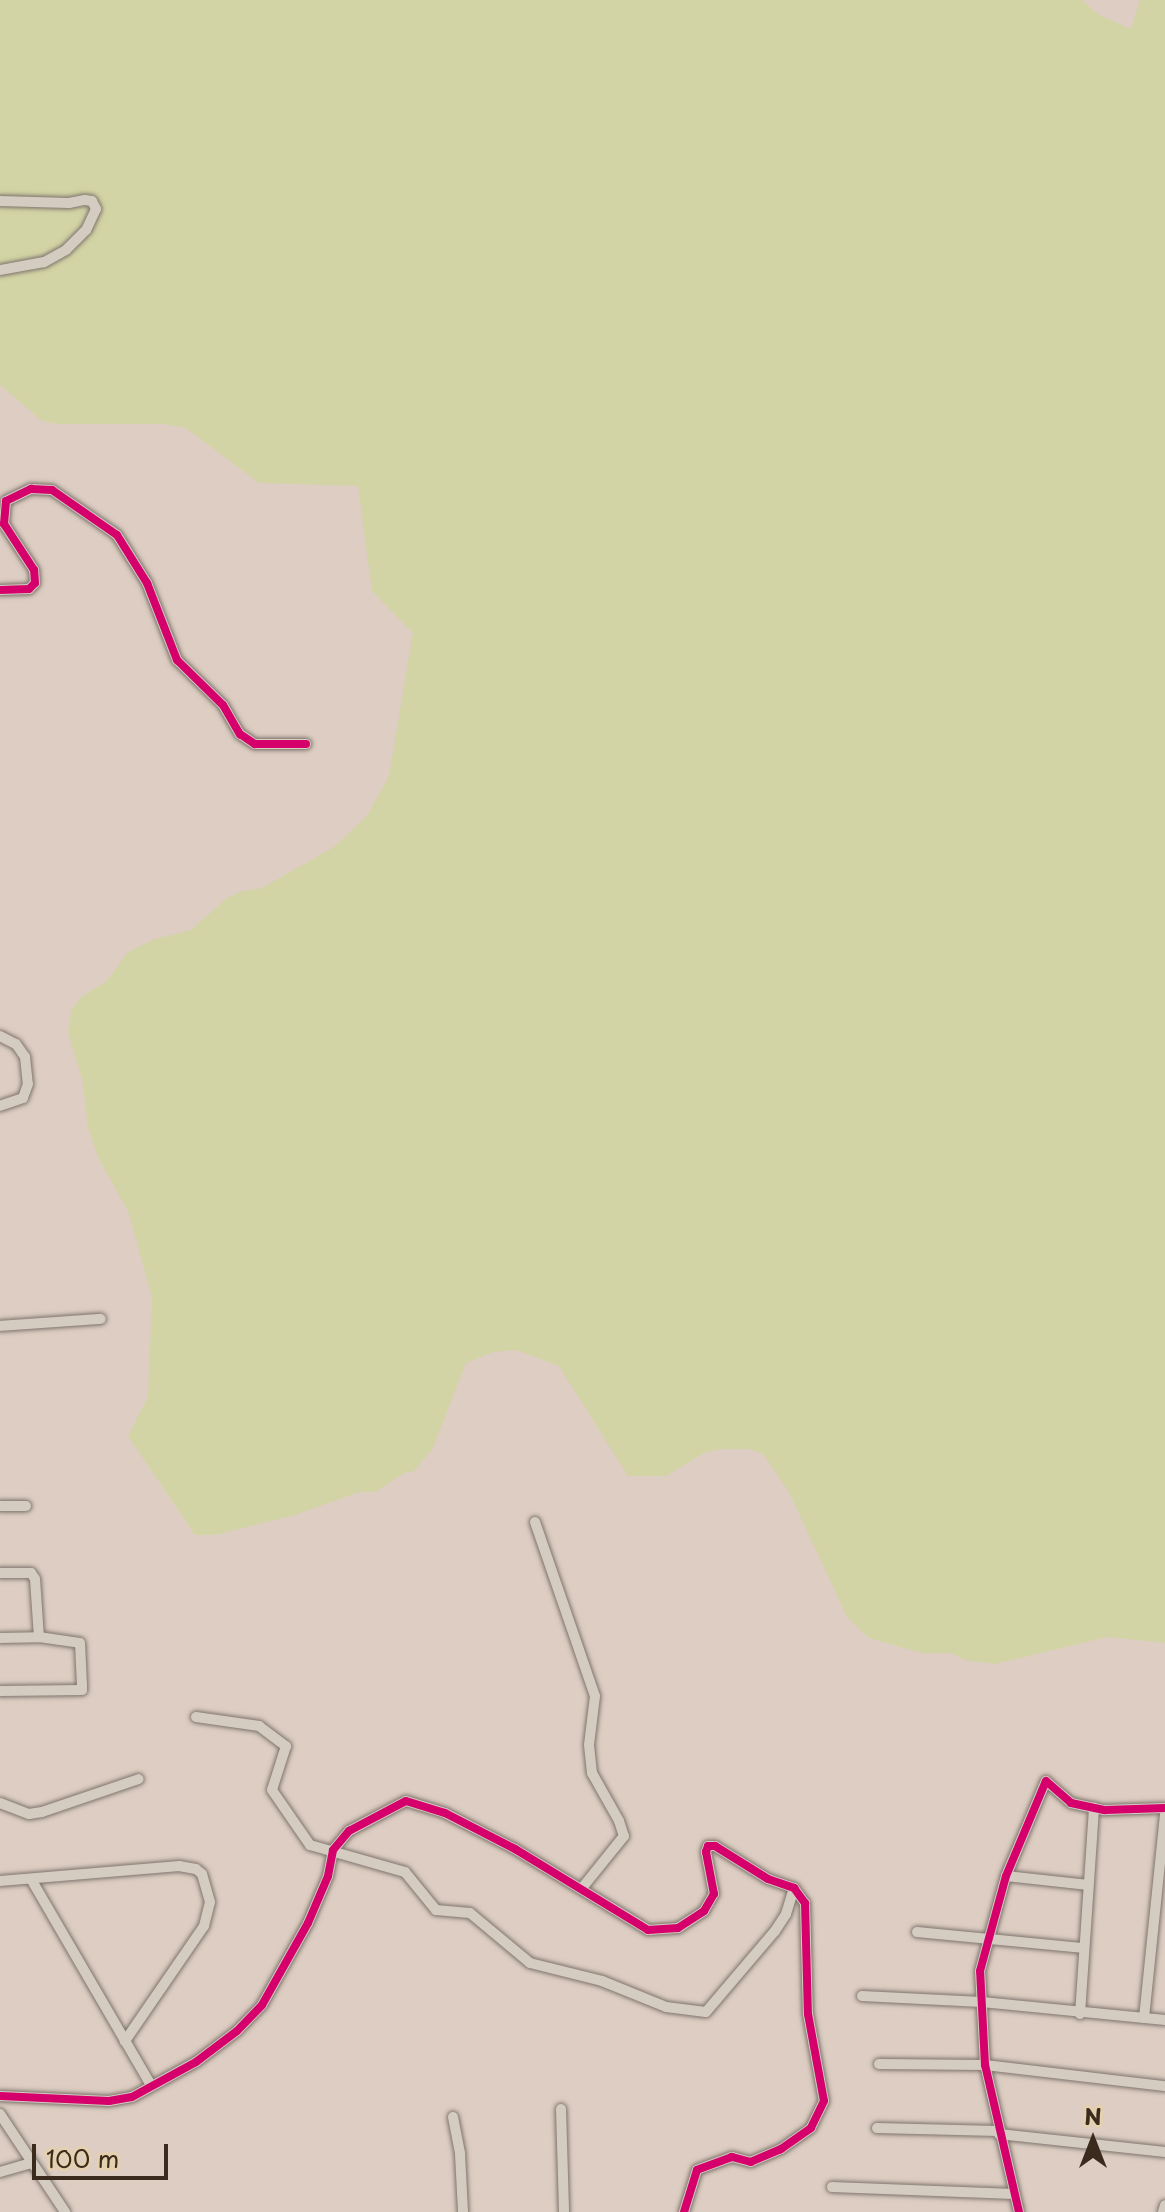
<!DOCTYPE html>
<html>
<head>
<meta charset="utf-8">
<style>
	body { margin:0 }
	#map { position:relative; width:1165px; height:2212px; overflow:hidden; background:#ddcdc2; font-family:"Playpen Sans",sans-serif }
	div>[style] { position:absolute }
	.green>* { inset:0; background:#d3d4a5 }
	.roads { filter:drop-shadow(0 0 2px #7f746d) drop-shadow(0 0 2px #7f746d) }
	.minor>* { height:10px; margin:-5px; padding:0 5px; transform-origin:5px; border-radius:5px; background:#d4ccc1 }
	.cycleway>* { height:8px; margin:-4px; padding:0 4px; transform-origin:4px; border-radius:4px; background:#d6006c }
	span { translate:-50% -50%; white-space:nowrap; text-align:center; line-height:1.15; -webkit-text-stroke:8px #e5d0af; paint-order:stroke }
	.north { position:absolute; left:1053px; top:2100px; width:80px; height:80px; -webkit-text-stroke:6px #e5d0af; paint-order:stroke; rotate:0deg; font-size:22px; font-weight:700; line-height:32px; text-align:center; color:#3b2a1e }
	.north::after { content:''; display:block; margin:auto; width:28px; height:36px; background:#3b2a1e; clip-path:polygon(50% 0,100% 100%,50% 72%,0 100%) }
	.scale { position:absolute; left:32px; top:2144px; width:136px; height:36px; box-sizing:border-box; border:4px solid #3b2a1e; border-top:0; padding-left:10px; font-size:24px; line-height:28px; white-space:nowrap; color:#3b2a1e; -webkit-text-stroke:6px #e5d0af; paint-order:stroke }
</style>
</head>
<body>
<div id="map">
	<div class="green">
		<div style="clip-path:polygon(0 0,1082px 0,1099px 15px,1131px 29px,1140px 0,1165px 0,1165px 1643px,1107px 1637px,995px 1664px,965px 1660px,951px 1653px,921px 1653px,869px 1638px,847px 1617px,789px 1492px,763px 1454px,749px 1449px,719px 1449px,704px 1453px,666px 1476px,628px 1476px,559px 1366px,516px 1350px,493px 1352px,466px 1363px,433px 1448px,413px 1472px,406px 1472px,375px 1492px,359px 1492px,295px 1515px,215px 1535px,195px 1535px,128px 1436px,148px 1397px,152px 1297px,128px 1211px,98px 1157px,88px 1128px,83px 1083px,68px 1032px,72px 1009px,81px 997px,107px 981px,128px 952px,155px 939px,191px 930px,226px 899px,239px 892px,262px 888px,334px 847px,367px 816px,389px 776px,413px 633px,372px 591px,358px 486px,259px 483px,186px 428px,163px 424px,56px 424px,41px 420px,0 385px)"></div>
	</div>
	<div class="roads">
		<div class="minor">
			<div style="left:0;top:201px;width:69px;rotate:1.7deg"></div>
			<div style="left:69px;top:203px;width:16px;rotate:-11deg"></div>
			<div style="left:85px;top:200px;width:7px;rotate:8deg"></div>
			<div style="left:92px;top:201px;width:9px;rotate:63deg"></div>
			<div style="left:96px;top:209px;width:23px;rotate:115deg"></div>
			<div style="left:86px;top:230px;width:28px;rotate:135deg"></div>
			<div style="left:66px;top:250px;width:25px;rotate:151deg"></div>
			<div style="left:44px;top:262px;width:45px;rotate:169.7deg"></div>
			<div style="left:0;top:590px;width:29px;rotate:-2deg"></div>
			<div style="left:29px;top:589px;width:8px;rotate:-45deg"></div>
			<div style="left:35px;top:583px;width:13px;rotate:-94deg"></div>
			<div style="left:34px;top:570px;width:55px;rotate:-123.1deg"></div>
			<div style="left:4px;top:524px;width:23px;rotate:-85deg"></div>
			<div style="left:6px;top:501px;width:28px;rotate:-26deg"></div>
			<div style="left:31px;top:489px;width:21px;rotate:3deg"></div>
			<div style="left:52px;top:490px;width:79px;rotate:34.7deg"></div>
			<div style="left:117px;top:535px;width:57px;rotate:58deg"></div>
			<div style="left:147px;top:583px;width:83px;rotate:68.7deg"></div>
			<div style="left:177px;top:660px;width:64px;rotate:44.4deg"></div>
			<div style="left:223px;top:705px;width:34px;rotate:60deg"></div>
			<div style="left:240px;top:734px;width:18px;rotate:34deg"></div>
			<div style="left:255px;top:744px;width:51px"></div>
			<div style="left:0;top:1036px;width:18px;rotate:27deg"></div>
			<div style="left:16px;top:1044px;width:16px;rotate:55deg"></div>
			<div style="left:25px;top:1057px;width:27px;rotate:84deg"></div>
			<div style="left:28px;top:1084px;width:15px;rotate:110deg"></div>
			<div style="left:23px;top:1098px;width:24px;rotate:161deg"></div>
			<div style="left:0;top:1326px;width:101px;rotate:-4deg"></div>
			<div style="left:0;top:1506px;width:26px"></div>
			<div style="left:535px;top:1522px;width:184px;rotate:71deg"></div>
			<div style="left:595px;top:1696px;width:49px;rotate:97deg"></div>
			<div style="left:589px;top:1745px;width:28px;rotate:84deg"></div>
			<div style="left:592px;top:1773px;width:55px;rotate:60.6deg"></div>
			<div style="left:619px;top:1821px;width:16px;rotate:72deg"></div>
			<div style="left:624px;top:1836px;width:67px;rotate:128.9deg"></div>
			<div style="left:0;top:1573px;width:31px"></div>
			<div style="left:31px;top:1573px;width:7px;rotate:56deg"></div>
			<div style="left:35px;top:1579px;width:58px;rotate:86.1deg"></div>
			<div style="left:0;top:1638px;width:39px;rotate:-1deg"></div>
			<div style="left:39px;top:1637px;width:41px;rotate:8.3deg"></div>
			<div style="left:80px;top:1643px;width:42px;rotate:87.3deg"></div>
			<div style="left:82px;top:1685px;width:5px;rotate:90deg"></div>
			<div style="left:82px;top:1690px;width:82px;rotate:179.3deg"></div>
			<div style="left:196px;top:1717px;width:64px;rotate:8.1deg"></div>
			<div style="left:259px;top:1726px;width:34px;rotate:37deg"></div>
			<div style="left:286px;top:1746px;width:46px;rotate:107.7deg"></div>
			<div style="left:272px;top:1790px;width:67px;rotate:55.4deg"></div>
			<div style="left:310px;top:1845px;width:99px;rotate:15.9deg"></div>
			<div style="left:405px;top:1872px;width:49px;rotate:50.8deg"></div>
			<div style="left:436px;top:1910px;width:34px;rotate:5deg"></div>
			<div style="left:470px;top:1913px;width:78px;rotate:39.8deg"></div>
			<div style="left:530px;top:1963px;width:74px;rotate:14deg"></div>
			<div style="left:602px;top:1981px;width:69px;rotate:22.1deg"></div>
			<div style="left:666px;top:2007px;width:40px;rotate:7.1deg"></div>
			<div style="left:706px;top:2012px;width:106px;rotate:-49.6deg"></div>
			<div style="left:775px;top:1931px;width:20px;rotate:-57deg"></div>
			<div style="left:786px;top:1914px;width:27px;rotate:-73deg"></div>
			<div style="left:0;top:1803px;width:31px;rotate:21deg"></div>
			<div style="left:29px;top:1814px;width:13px;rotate:-9deg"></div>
			<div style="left:42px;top:1812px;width:102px;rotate:-18.8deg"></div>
			<div style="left:1006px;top:1876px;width:83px;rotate:6.2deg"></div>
			<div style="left:31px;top:1879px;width:238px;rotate:59.8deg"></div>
			<div style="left:0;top:1881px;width:180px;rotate:-4.8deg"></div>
			<div style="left:179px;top:1866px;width:17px;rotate:10deg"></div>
			<div style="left:196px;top:1869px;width:8px;rotate:40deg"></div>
			<div style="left:202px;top:1874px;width:29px;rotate:74deg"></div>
			<div style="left:210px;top:1902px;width:25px;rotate:104deg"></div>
			<div style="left:204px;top:1926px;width:140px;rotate:124.5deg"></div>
			<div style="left:917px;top:1932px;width:168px;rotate:5.5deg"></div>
			<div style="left:862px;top:1996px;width:120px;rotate:2.9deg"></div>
			<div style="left:982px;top:2002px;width:184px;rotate:5.6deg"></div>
			<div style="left:1080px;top:2014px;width:207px;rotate:-86.1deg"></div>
			<div style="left:1144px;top:2018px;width:205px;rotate:-84.1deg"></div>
			<div style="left:879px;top:2064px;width:106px;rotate:0.5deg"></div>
			<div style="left:985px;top:2065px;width:181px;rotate:6.7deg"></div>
			<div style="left:0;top:2096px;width:109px;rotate:2.6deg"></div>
			<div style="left:109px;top:2101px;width:23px;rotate:-10deg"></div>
			<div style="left:132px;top:2097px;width:73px;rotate:-28.7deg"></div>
			<div style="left:196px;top:2062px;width:51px;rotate:-37.1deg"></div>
			<div style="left:237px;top:2031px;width:36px;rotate:-46deg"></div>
			<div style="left:262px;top:2005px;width:94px;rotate:-60.7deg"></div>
			<div style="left:308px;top:1923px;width:51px;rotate:-66.9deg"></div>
			<div style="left:328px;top:1876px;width:26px;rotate:-79deg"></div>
			<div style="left:333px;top:1850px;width:25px;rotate:-50deg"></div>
			<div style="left:349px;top:1831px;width:64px;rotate:-27.8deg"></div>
			<div style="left:406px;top:1801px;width:41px;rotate:17.1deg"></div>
			<div style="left:445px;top:1813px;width:79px;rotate:27.2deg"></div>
			<div style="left:515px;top:1849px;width:156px;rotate:31.3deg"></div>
			<div style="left:648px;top:1930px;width:30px;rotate:-4deg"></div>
			<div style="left:678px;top:1928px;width:31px;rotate:-33deg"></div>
			<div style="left:704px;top:1911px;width:20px;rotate:-60deg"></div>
			<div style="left:714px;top:1894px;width:43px;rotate:-100.8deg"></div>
			<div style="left:706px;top:1852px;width:6px;rotate:-72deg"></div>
			<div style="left:708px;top:1846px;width:7px"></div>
			<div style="left:715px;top:1846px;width:62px;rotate:31.9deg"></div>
			<div style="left:768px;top:1879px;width:28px;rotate:19deg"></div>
			<div style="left:794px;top:1888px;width:19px;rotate:54deg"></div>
			<div style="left:805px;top:1903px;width:111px;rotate:88.5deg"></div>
			<div style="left:808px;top:2014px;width:88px;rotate:79.6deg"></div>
			<div style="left:824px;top:2101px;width:30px;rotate:116deg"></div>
			<div style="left:811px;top:2128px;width:37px;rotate:145deg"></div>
			<div style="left:781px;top:2149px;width:33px;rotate:157deg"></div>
			<div style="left:751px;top:2162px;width:20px;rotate:-165deg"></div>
			<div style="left:732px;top:2157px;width:37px;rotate:160deg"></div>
			<div style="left:697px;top:2170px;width:44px;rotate:107.2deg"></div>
			<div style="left:561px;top:2109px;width:103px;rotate:88.3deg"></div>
			<div style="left:0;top:2114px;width:118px;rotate:56.4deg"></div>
			<div style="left:453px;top:2117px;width:38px;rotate:79deg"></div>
			<div style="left:460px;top:2154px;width:58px;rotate:87deg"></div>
			<div style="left:877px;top:2128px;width:121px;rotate:1.4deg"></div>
			<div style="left:999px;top:2134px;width:167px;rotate:6.2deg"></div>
			<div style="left:0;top:2172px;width:32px;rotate:-16deg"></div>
			<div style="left:832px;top:2187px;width:182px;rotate:2.2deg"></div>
			<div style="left:1019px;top:2212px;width:151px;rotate:-103deg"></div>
			<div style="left:985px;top:2065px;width:94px;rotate:-93deg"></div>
			<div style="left:980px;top:1971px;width:98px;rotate:-74.7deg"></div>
			<div style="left:1006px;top:1876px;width:103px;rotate:-67.2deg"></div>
			<div style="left:1046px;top:1781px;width:33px;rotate:41deg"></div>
			<div style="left:1071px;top:1803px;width:35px;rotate:12deg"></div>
			<div style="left:1105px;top:1810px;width:60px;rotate:-1.9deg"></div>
			<div style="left:1163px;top:2212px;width:7px;rotate:-74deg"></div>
		</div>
	</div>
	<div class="cycleway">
		<div style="left:0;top:590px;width:29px;rotate:-2deg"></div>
		<div style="left:29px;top:589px;width:8px;rotate:-45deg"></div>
		<div style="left:35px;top:583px;width:13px;rotate:-94deg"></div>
		<div style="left:34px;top:570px;width:55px;rotate:-123.1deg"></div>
		<div style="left:4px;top:524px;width:23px;rotate:-85deg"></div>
		<div style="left:6px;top:501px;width:28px;rotate:-26deg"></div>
		<div style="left:31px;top:489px;width:21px;rotate:3deg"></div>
		<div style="left:52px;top:490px;width:79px;rotate:34.7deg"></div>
		<div style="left:117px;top:535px;width:57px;rotate:58deg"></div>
		<div style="left:147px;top:583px;width:83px;rotate:68.7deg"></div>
		<div style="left:177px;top:660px;width:64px;rotate:44.4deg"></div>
		<div style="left:223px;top:705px;width:34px;rotate:60deg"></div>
		<div style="left:240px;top:734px;width:18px;rotate:34deg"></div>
		<div style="left:255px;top:744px;width:51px"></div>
		<div style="left:0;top:2096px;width:109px;rotate:2.6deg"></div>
		<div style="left:109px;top:2101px;width:23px;rotate:-10deg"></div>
		<div style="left:132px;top:2097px;width:73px;rotate:-28.7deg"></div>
		<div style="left:196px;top:2062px;width:51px;rotate:-37.1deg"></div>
		<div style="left:237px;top:2031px;width:36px;rotate:-46deg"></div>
		<div style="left:262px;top:2005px;width:94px;rotate:-60.7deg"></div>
		<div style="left:308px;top:1923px;width:51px;rotate:-66.9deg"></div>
		<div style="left:328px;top:1876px;width:26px;rotate:-79deg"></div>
		<div style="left:333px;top:1850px;width:25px;rotate:-50deg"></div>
		<div style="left:349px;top:1831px;width:64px;rotate:-27.8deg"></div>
		<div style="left:406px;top:1801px;width:41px;rotate:17.1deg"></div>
		<div style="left:445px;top:1813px;width:79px;rotate:27.2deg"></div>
		<div style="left:515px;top:1849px;width:156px;rotate:31.3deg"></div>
		<div style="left:648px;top:1930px;width:30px;rotate:-4deg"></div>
		<div style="left:678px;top:1928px;width:31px;rotate:-33deg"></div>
		<div style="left:704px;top:1911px;width:20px;rotate:-60deg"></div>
		<div style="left:714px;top:1894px;width:43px;rotate:-100.8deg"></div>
		<div style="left:706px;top:1852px;width:6px;rotate:-72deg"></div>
		<div style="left:708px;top:1846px;width:7px"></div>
		<div style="left:715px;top:1846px;width:62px;rotate:31.9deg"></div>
		<div style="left:768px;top:1879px;width:28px;rotate:19deg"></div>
		<div style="left:794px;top:1888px;width:19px;rotate:54deg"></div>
		<div style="left:805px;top:1903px;width:111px;rotate:88.5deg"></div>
		<div style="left:808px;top:2014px;width:88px;rotate:79.6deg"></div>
		<div style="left:824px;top:2101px;width:30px;rotate:116deg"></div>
		<div style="left:811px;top:2128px;width:37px;rotate:145deg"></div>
		<div style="left:781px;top:2149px;width:33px;rotate:157deg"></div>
		<div style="left:751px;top:2162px;width:20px;rotate:-165deg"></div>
		<div style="left:732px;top:2157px;width:37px;rotate:160deg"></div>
		<div style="left:697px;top:2170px;width:44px;rotate:107.2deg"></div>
		<div style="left:1019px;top:2212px;width:151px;rotate:-103deg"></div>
		<div style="left:985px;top:2065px;width:94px;rotate:-93deg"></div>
		<div style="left:980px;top:1971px;width:98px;rotate:-74.7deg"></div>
		<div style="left:1006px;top:1876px;width:103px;rotate:-67.2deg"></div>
		<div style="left:1046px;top:1781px;width:33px;rotate:41deg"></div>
		<div style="left:1071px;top:1803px;width:35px;rotate:12deg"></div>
		<div style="left:1105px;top:1810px;width:60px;rotate:-1.9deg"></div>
	</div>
	<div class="north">N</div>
	<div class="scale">100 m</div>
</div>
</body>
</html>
